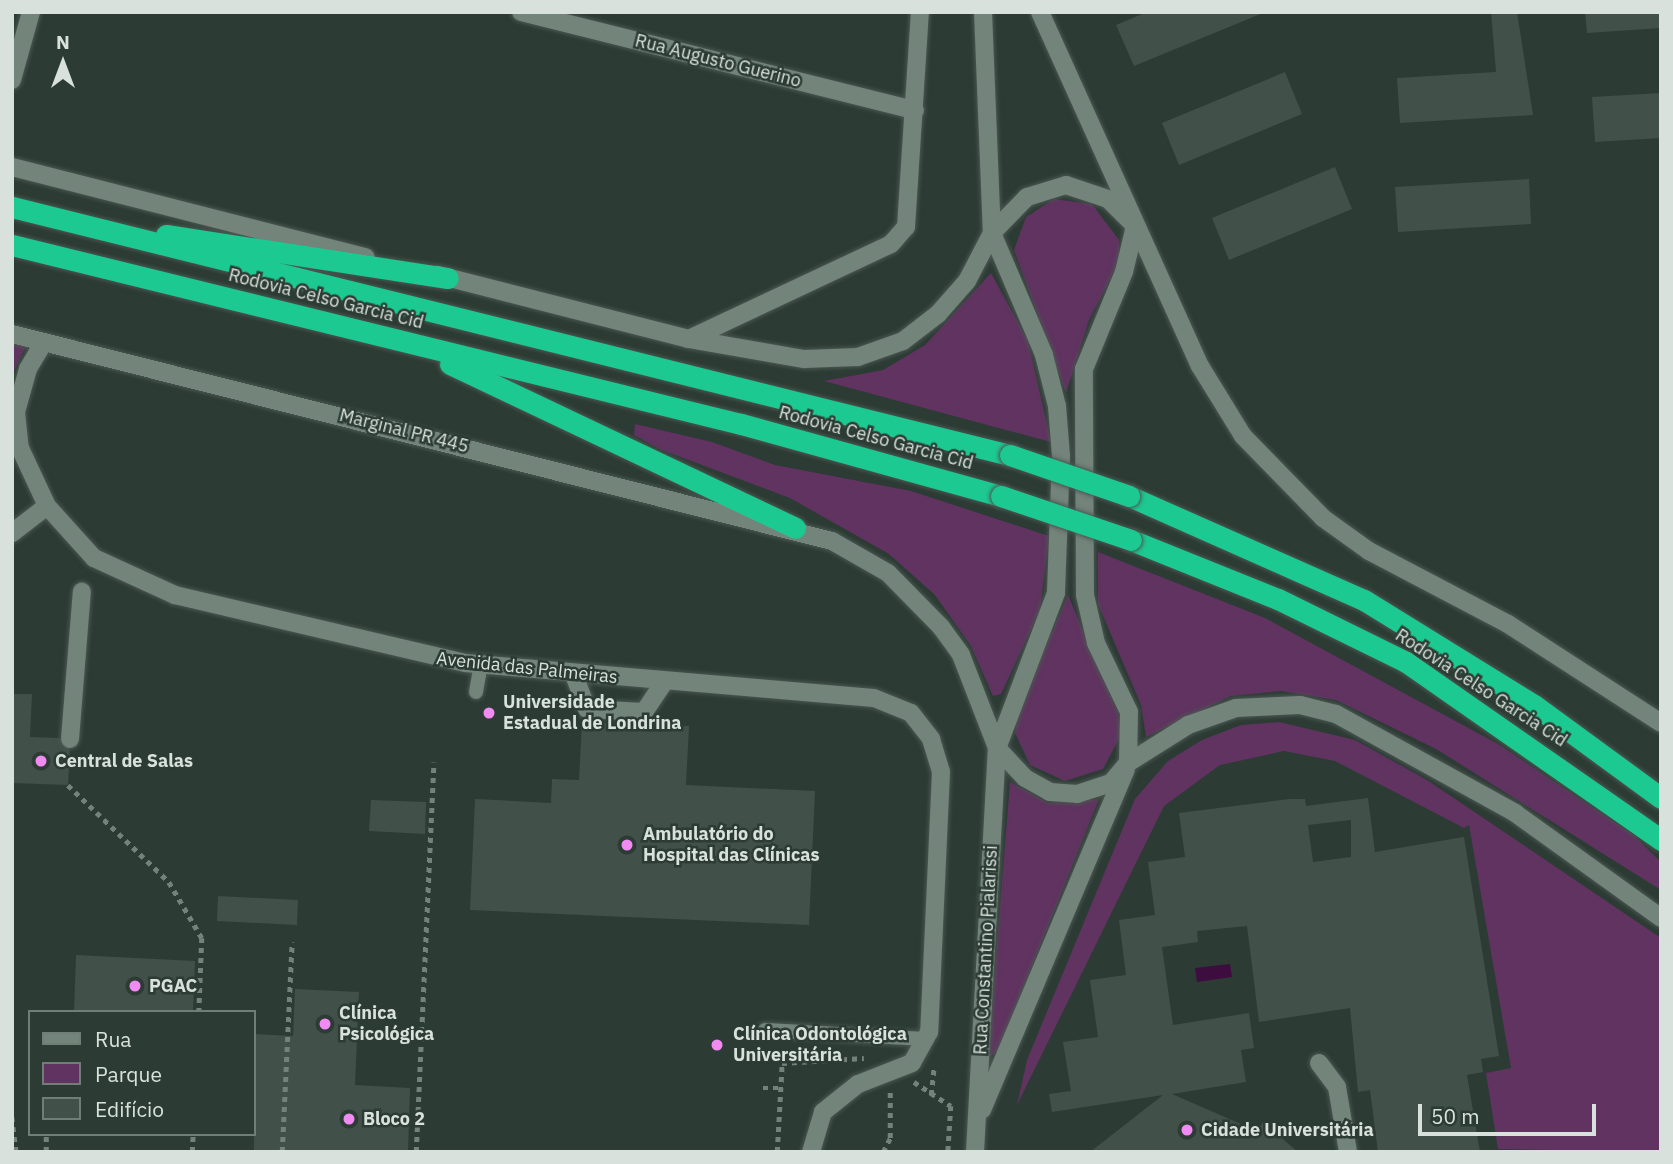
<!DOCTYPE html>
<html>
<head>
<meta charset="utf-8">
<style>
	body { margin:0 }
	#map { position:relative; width:1673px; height:1164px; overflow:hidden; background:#2c3b34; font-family:"IBM Plex Sans",sans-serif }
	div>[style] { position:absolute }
	.green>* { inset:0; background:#603360 }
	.water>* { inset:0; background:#3c0d3e }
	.building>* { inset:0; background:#415149 }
	.path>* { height:4.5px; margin-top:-2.25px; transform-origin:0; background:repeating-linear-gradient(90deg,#75827b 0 5px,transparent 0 10px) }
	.roads { filter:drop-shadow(0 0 2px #4b5752) drop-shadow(0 0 2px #4b5752) }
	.lane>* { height:14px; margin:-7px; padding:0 7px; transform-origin:7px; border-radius:7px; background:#73847b }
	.street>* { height:18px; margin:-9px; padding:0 9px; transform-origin:9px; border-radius:9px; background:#73847b }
	.secondary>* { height:18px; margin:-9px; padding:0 9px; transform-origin:9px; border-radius:9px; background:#73847b }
	.highway>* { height:21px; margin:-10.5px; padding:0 10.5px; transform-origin:10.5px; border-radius:10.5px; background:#1cca91 }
	.bridges { filter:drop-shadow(0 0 2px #4b5752) drop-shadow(0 0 2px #4b5752) }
	.highway-bridge>* { height:21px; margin:-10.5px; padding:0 10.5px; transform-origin:10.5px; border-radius:10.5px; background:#1cca91 }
	.dots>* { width:19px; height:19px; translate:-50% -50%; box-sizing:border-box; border:4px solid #2c3b34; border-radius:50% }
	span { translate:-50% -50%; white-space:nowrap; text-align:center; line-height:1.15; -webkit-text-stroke:5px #2c3b34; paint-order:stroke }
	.street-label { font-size:18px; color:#d8e1dc }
	.poi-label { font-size:18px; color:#d8e1dc; font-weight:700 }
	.left { translate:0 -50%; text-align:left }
	.frame { position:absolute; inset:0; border:14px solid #d8e1dc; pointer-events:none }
	.legend { position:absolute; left:28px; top:1010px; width:228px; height:126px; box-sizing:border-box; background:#2c3b34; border:2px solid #717d77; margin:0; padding:9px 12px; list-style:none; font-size:21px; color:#d8e1dc }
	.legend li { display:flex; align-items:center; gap:14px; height:35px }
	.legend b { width:35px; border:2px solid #717d77 }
	.north { position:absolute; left:28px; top:28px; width:70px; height:70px; -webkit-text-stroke:5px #2c3b34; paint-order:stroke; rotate:0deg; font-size:19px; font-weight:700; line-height:28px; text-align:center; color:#d8e1dc }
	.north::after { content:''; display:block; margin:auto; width:24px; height:32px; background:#d8e1dc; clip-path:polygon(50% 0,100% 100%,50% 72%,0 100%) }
	.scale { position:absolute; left:1418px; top:1104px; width:178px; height:32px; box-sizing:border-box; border:4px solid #d8e1dc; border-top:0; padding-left:9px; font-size:21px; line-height:24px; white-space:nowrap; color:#d8e1dc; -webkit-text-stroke:5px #2c3b34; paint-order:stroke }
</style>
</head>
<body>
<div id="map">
	<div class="green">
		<div style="clip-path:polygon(1054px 199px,1092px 204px,1119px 240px,1119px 262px,1089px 320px,1066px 393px,1014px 250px,1026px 217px)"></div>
		<div style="clip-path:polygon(991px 273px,1028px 341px,1051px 442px,824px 381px,883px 370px,925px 345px)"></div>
		<div style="clip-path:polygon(12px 342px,26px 346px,12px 375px)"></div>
		<div style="clip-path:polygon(635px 424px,712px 442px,775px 465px,911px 491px,1049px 536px,1040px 610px,1001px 694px,993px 696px,971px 646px,935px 595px,889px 554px,790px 498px,662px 450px,634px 435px)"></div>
		<div style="clip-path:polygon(1098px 552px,1265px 618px,1498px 744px,1632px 834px,1661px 862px,1661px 890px,1436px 749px,1336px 700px,1281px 691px,1231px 696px,1146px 737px,1141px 705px,1098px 604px)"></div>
		<div style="clip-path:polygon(1068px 595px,1118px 713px,1121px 735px,1103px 769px,1065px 781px,1030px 765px,1015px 733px,1018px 709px)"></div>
		<div style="clip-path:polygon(1279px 722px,1355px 740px,1427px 780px,1661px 938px,1661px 1152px,1498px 1149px,1486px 1073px,1511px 1068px,1469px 825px,1464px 828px,1335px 761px,1284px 751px,1220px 765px,1164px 806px,1017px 1105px,1027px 1060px,1135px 799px,1168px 761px,1202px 740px,1241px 725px)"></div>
		<div style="clip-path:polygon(1010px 782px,1048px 803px,1099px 799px,998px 1051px,988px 1058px)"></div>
	</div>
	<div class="water">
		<div style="clip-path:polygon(1230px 964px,1232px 977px,1197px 982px,1195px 968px)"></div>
	</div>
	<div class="building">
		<div style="clip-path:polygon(1147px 12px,1263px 12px,1263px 13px,1134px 66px,1116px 25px)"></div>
		<div style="clip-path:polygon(1491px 12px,1517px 12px,1533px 115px,1400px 123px,1397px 78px,1496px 72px)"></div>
		<div style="clip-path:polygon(1585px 12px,1661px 12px,1661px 28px,1587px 33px)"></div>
		<div style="clip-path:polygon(1285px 72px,1302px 114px,1179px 165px,1162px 123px)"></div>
		<div style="clip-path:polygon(1661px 93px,1661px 138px,1595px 142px,1592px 97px)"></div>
		<div style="clip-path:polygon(1335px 167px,1352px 209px,1229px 260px,1212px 218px)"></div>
		<div style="clip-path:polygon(1529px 179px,1531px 224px,1398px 232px,1395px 187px)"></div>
		<div style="clip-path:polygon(12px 694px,32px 694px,30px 737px,59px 738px,70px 750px,68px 785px,12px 783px)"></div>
		<div style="clip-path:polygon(582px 722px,689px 726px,686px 785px,815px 791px,809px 925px,470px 910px,475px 799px,551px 803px,552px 779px,579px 780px)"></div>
		<div style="clip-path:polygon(evenodd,1368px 798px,1375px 852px,1464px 837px,1499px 1056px,1481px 1059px,1483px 1072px,1467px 1075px,1480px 1152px,1378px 1152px,1370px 1090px,1358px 1092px,1350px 1008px,1259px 1022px,1247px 926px,1197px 931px,1198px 942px,1162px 947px,1173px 1025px,1249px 1013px,1254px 1048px,1241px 1050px,1246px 1082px,1172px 1094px,1257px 1131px,1263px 1122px,1298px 1152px,1090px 1152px,1163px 1095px,1052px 1112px,1049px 1094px,1071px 1091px,1063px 1042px,1098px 1037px,1090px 980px,1126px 975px,1119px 920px,1155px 915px,1148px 862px,1185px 857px,1179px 813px,1289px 799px,1305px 799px,1306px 806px,1368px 798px,1351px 820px,1351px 857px,1313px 862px,1308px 825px,1351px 820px)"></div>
		<div style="clip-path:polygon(371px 800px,426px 802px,425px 834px,369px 831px)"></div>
		<div style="clip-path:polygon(218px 896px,298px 900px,297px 925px,217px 921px)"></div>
		<div style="clip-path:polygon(76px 955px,195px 961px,193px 1012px,74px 1012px)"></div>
		<div style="clip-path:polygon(295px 989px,359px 992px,355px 1085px,410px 1088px,408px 1152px,254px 1152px,254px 1034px,293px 1036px)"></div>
	</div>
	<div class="path">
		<div style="left:68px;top:785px;width:140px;rotate:43.8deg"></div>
		<div style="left:169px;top:882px;width:65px;rotate:59.5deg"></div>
		<div style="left:202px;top:938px;width:74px;rotate:92.3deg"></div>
		<div style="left:914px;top:1082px;width:44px;rotate:33deg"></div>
		<div style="left:951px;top:1106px;width:46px;rotate:93.7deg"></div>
		<div style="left:763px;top:1088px;width:18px"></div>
		<div style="left:931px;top:1095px;width:28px;rotate:-84deg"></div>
		<div style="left:12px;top:1117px;width:35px;rotate:83deg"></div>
		<div style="left:46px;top:1152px;width:18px;rotate:-90deg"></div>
		<div style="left:192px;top:1152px;width:18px;rotate:-87deg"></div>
		<div style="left:282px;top:1152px;width:210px;rotate:-87.3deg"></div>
		<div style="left:416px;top:1152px;width:390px;rotate:-87.4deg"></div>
		<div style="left:777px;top:1152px;width:89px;rotate:-86.8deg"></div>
		<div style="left:782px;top:1063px;width:82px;rotate:-3.5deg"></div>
		<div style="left:883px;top:1152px;width:16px;rotate:-63deg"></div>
		<div style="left:890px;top:1138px;width:47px;rotate:-90deg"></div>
	</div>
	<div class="roads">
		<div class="lane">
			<div style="left:476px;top:692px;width:27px;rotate:-80deg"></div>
			<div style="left:765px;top:1030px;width:162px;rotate:3.2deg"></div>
		</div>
		<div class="street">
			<div style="left:521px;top:12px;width:406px;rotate:14deg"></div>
			<div style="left:12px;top:80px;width:71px;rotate:-74.4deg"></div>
			<div style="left:689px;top:339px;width:223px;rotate:-25.2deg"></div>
			<div style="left:891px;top:244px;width:23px;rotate:-49deg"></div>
			<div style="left:906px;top:227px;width:215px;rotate:-86.3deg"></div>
			<div style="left:44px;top:342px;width:31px;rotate:121deg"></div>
			<div style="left:28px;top:369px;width:45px;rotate:105.6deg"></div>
			<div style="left:16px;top:412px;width:36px;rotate:84deg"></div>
			<div style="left:20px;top:448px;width:64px;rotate:65deg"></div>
			<div style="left:47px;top:506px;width:70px;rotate:47.9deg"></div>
			<div style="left:94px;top:558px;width:89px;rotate:24.6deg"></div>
			<div style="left:175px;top:595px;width:298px;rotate:13.2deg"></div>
			<div style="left:465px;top:663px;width:410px;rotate:4.9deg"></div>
			<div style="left:874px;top:698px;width:40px;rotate:22deg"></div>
			<div style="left:911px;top:713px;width:33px;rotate:52deg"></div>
			<div style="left:931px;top:739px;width:34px;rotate:73deg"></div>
			<div style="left:941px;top:772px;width:260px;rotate:92.6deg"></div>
			<div style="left:929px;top:1032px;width:35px;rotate:119deg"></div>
			<div style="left:912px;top:1063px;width:58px;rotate:158.7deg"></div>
			<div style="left:858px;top:1084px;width:45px;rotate:141.3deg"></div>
			<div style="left:823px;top:1112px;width:42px;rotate:106.7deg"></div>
			<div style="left:12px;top:533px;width:44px;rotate:-37.6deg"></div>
			<div style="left:574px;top:675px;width:36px;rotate:69deg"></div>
			<div style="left:587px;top:709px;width:57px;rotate:3deg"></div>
			<div style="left:644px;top:712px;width:36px;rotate:-56deg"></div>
			<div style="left:70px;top:739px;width:148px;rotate:-85.4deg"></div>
			<div style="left:1319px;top:1063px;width:30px;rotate:53deg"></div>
			<div style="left:1337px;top:1087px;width:66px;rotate:80.4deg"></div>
			<div style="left:982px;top:1110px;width:370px;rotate:-67.1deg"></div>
			<div style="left:975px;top:1152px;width:405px;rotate:-86.9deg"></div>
		</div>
		<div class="secondary">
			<div style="left:983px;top:12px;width:221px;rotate:87.7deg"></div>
			<div style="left:992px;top:233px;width:133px;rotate:66.9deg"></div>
			<div style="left:1044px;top:355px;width:53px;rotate:75.7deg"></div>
			<div style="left:1057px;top:406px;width:50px;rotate:85.4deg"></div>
			<div style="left:1061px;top:456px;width:137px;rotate:92.1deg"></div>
			<div style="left:1056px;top:593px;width:166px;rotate:110.8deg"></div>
			<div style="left:1040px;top:12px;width:388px;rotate:65.7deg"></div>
			<div style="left:1200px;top:366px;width:82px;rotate:58.4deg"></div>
			<div style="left:1243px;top:436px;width:115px;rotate:45.7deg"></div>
			<div style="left:1323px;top:518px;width:57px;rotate:35.7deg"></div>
			<div style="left:1369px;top:551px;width:157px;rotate:27.7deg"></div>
			<div style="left:1508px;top:624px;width:182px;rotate:32.9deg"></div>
			<div style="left:12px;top:167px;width:365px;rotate:14.3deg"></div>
			<div style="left:12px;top:334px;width:846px;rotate:14.17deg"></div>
			<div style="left:832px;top:541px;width:64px;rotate:29.7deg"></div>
			<div style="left:888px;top:573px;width:76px;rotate:45.5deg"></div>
			<div style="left:941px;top:627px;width:34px;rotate:54deg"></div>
			<div style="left:961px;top:655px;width:100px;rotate:68.8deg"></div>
			<div style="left:997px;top:748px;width:41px;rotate:47deg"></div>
			<div style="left:1025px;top:778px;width:29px;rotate:29deg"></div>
			<div style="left:1050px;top:792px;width:27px;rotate:4deg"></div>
			<div style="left:1077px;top:794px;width:36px;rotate:-18deg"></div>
			<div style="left:1111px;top:783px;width:26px;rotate:-50deg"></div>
			<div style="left:1128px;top:763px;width:51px;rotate:-88.9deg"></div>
			<div style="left:1129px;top:712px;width:76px;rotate:-115.6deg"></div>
			<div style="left:1096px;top:643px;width:49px;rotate:-102.9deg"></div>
			<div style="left:1085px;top:595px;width:226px;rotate:-90.3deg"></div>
			<div style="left:1084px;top:369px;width:105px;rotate:-67.6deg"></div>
			<div style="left:1124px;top:272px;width:47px;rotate:-76.6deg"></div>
			<div style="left:1135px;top:226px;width:38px;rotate:-135deg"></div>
			<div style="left:1108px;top:199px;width:44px;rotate:-161.6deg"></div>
			<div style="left:1066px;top:185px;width:41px;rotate:162.9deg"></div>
			<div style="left:1027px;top:197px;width:50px;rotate:134.2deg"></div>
			<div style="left:992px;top:233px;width:54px;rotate:117.5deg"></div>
			<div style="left:967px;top:281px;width:44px;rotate:131.3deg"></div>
			<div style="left:938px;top:314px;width:44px;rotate:142.4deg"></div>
			<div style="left:903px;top:341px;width:48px;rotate:160.4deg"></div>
			<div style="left:858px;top:357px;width:54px;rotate:177.9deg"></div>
			<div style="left:804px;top:359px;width:117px;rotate:-170.1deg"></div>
			<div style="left:689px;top:339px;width:260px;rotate:-165.7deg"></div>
			<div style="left:1128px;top:763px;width:71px;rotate:-32.3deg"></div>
			<div style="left:1188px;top:725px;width:51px;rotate:-19.5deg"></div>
			<div style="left:1236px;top:708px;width:64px;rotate:-2.7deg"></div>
			<div style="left:1300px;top:705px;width:37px;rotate:14deg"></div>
			<div style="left:1336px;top:714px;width:205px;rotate:28.9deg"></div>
			<div style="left:1515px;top:813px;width:180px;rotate:35.7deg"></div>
		</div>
		<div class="highway">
			<div style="left:12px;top:207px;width:1028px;rotate:13.96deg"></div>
			<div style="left:166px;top:235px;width:285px;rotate:8.7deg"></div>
			<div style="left:12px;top:245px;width:751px;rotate:13.8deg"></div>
			<div style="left:741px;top:424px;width:270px;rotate:15.5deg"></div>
			<div style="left:450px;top:364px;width:382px;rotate:25.4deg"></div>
			<div style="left:1129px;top:496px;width:257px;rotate:23.9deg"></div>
			<div style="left:1364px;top:600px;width:200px;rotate:31.7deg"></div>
			<div style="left:1534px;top:705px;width:157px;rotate:36.2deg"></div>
			<div style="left:1131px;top:540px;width:158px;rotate:21.9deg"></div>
			<div style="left:1278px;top:599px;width:143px;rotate:26.2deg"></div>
			<div style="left:1406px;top:662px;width:311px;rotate:34.9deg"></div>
		</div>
	</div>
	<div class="bridges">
		<div class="highway-bridge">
			<div style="left:1010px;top:455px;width:126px;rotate:19deg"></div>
			<div style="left:1001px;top:496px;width:137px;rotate:18.7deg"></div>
		</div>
	</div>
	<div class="dots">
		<div style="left:489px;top:713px;background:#f28af3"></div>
		<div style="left:41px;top:761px;background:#f28af3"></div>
		<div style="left:627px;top:845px;background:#f28af3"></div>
		<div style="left:135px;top:986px;background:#f28af3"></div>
		<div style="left:325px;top:1024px;background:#f28af3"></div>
		<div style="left:717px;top:1045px;background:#f28af3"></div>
		<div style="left:349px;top:1119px;background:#f28af3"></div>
		<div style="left:1187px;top:1130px;background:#f28af3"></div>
	</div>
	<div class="street-label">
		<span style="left:718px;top:61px;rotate:14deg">Rua Augusto Guerino</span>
		<span style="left:326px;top:299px;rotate:14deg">Rodovia Celso Garcia Cid</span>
		<span style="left:404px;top:431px;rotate:14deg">Marginal PR 445</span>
		<span style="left:876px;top:438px;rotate:15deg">Rodovia Celso Garcia Cid</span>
		<span style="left:527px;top:668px;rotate:6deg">Avenida das Palmeiras</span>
		<span style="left:1481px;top:688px;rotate:33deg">Rodovia Celso Garcia Cid</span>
		<span style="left:986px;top:950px;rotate:-87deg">Rua Constantino Pialarissi</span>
	</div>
	<div class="poi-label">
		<span class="left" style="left:503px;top:713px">Universidade<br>Estadual de Londrina</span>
		<span class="left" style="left:55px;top:761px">Central de Salas</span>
		<span class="left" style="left:643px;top:845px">Ambulatório do<br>Hospital das Clínicas</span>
		<span class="left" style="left:149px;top:986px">PGAC</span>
		<span class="left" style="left:339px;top:1024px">Clínica<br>Psicológica</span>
		<span class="left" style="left:733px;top:1045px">Clínica Odontológica<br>Universitária</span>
		<span class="left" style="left:363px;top:1119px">Bloco 2</span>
		<span class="left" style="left:1201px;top:1130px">Cidade Universitária</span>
	</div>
	<div class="frame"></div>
	<ul class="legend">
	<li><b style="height:9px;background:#73847b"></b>Rua</li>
	<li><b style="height:19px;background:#603360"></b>Parque</li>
	<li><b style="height:19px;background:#415149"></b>Edifício</li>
	</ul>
	<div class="north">N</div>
	<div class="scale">50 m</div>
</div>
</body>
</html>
